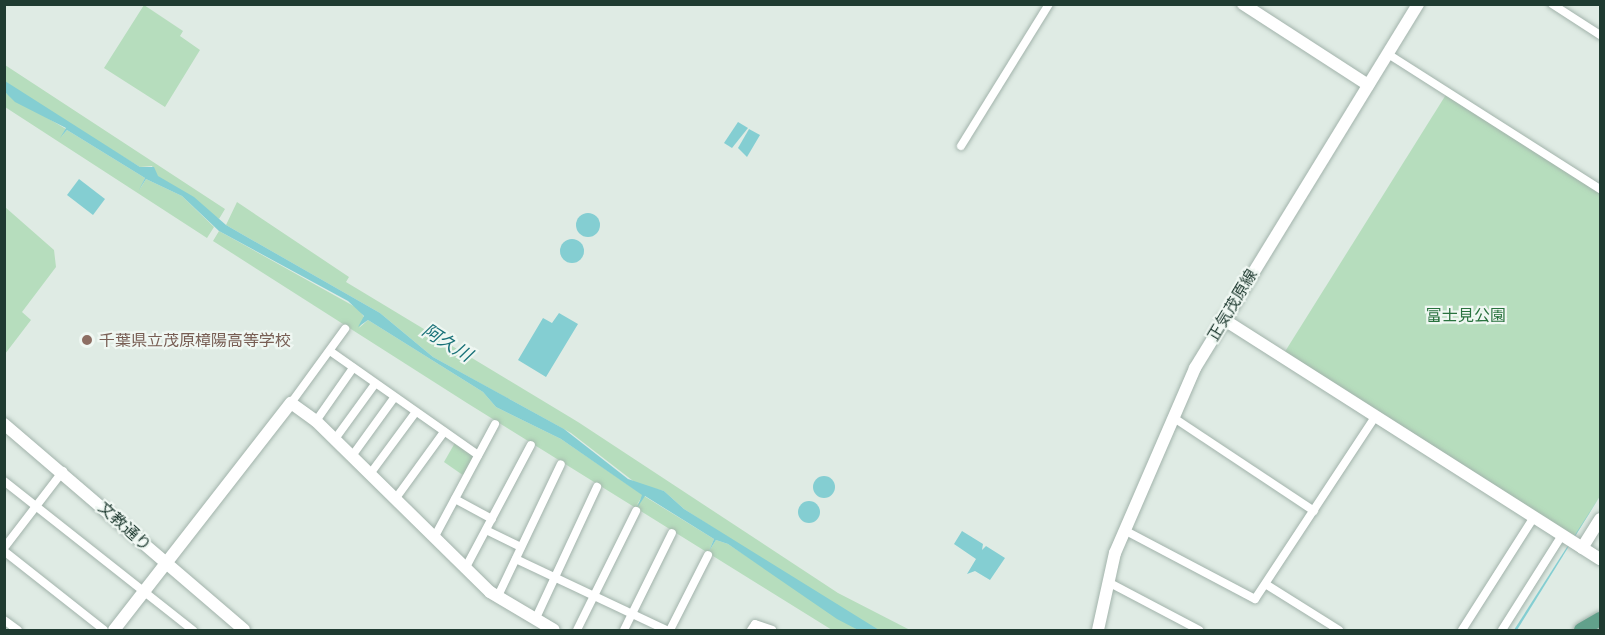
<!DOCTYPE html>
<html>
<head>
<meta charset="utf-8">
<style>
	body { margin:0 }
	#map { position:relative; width:1605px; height:635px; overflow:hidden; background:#dfebe4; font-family:"Archivo Narrow","Noto Sans JP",sans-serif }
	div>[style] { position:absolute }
	.green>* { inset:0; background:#b6ddbd }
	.water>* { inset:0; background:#84ced2 }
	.round { border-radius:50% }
	.roads { filter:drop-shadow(0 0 2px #a2b3ab) drop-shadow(0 0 2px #a2b3ab) }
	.street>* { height:8px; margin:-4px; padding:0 4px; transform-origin:4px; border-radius:4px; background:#fff }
	.secondary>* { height:12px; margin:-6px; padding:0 6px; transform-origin:6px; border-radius:6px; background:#fff }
	.primary>* { height:14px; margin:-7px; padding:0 7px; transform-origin:7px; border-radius:7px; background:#62a18b }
	.dots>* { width:16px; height:16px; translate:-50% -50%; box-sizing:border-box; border:3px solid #eff7f2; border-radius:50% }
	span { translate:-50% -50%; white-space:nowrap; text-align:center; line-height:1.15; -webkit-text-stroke:4.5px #eff7f2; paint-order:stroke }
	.street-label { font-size:16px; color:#1f3b31 }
	.park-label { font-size:16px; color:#29723e }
	.education-label { font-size:16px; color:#785e54 }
	.left { translate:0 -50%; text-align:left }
	.water-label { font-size:18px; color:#197178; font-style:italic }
	.frame { position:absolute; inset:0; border:6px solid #1f3b31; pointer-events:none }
</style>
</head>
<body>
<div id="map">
	<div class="green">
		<div style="clip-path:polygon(144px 5px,183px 31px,180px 36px,200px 50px,165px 107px,104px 68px)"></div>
		<div style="clip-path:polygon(5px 65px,225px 209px,219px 219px,157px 176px,152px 166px,140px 167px,28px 99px,5px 81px)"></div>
		<div style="clip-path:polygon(4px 92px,66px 129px,61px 137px,67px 130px,145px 178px,140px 189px,146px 179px,182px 196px,214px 227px,207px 238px,5px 107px)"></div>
		<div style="clip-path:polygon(1447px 93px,1600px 191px,1600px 496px,1572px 541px,1281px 358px)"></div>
		<div style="clip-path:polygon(237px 202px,349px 277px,346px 282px,578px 422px,838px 593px,910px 630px,879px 630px,858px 621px,684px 509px,664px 491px,637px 484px,571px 433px,433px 357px,380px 313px,226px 225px)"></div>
		<div style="clip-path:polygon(5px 207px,54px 250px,56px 267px,22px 312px,31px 320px,5px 354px)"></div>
		<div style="clip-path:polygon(219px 231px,359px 309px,365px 319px,359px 328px,368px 320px,483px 392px,496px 407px,561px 439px,643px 495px,636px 506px,644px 496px,714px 539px,709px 551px,716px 540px,728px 544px,858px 630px,832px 630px,467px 403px,213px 241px)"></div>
		<div style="clip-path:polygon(456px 441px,478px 457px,467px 478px,444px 462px)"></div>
	</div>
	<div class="water">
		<div style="clip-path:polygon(5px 81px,140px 167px,154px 167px,158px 176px,194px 197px,226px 225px,380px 313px,433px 357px,564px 429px,628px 479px,664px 491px,684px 509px,879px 630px,858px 630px,837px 619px,728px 544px,716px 540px,709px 551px,714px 539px,645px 496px,637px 508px,642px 495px,561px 439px,496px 407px,483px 392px,368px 320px,358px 327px,364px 316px,348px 301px,219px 231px,182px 196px,146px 179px,139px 190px,145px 178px,67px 130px,60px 138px,66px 128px,15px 102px,5px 92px)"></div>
		<div style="clip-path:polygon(738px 122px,748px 128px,732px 148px,724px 143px)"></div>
		<div style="clip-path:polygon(749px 129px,760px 135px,747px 157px,738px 148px)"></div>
		<div style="clip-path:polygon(79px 179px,105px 199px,93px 215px,67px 195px)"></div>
		<div class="round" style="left:576px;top:213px;width:24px;height:24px"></div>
		<div class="round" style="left:560px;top:239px;width:24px;height:24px"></div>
		<div style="clip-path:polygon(559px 313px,578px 324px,546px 377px,518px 360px,543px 318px,552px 323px)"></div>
		<div class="round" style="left:813px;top:476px;width:22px;height:22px"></div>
		<div style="clip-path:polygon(1600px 496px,1517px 630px,1514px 630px,1558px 561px)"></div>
		<div class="round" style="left:798px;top:501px;width:22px;height:22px"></div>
		<div style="clip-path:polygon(962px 531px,983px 544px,982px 550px,986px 546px,1005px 558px,990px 580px,975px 571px,967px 574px,976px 559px,954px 544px)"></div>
	</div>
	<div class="roads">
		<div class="street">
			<div style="left:1552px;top:4px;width:57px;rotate:32.9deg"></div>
			<div style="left:1388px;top:54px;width:251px;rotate:32.5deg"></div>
			<div style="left:961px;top:146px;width:167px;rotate:-58.2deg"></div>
			<div style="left:330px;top:351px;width:181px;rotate:35.1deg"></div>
			<div style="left:291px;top:403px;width:92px;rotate:-53.9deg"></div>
			<div style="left:1174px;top:418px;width:168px;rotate:33.6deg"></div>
			<div style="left:316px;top:421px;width:65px;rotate:-55.1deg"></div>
			<div style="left:335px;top:439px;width:68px;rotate:-54deg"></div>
			<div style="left:352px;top:456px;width:72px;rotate:-54.1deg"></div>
			<div style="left:370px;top:474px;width:76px;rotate:-53.6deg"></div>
			<div style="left:4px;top:481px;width:241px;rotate:38.3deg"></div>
			<div style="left:396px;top:498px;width:82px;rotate:-54deg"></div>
			<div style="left:455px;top:499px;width:42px;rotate:28.4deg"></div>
			<div style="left:486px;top:530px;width:39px;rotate:26deg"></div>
			<div style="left:1126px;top:531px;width:146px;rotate:27.8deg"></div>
			<div style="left:1255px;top:599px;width:218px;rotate:-56.6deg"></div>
			<div style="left:435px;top:536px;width:127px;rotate:-61.8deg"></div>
			<div style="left:4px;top:548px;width:97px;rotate:-52.5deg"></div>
			<div style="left:4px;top:551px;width:127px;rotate:38.3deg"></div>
			<div style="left:516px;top:559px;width:166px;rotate:25.3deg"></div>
			<div style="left:466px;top:567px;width:138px;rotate:-62deg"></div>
			<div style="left:1108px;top:582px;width:103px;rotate:27.8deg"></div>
			<div style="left:1267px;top:585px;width:85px;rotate:32deg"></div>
			<div style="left:497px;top:598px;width:148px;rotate:-64.5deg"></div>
			<div style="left:4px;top:620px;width:17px;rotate:36deg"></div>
			<div style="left:535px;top:620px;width:147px;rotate:-65deg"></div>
			<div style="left:577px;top:630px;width:133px;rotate:-63.6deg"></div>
			<div style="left:624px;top:630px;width:108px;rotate:-63.7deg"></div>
			<div style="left:670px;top:630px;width:84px;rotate:-63.1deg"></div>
			<div style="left:751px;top:630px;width:7px;rotate:-56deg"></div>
			<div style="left:755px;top:624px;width:18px;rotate:19deg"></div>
			<div style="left:1462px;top:630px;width:134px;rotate:-57.5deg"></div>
			<div style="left:1502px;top:630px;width:112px;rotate:-57.7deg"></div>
		</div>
		<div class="secondary">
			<div style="left:1243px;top:4px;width:149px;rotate:32.9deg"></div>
			<div style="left:1223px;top:319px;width:447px;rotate:32.5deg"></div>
			<div style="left:4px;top:424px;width:316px;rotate:40.6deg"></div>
			<div style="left:1582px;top:548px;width:34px;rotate:-58deg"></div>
			<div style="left:114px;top:630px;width:288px;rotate:-52.1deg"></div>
			<div style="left:291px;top:403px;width:31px;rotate:36deg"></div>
			<div style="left:316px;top:421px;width:244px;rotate:44.5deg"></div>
			<div style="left:490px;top:592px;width:74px;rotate:30.7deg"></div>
			<div style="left:1098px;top:630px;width:79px;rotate:-77.6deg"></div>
			<div style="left:1115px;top:553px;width:202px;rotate:-66.6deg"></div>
			<div style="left:1195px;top:368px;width:427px;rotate:-58.5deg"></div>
		</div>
		<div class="primary">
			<div style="left:1581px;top:630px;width:22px;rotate:-30deg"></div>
		</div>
	</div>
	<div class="dots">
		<div style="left:87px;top:340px;background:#8d6e63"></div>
	</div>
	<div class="street-label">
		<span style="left:1232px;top:305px;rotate:-59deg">正気茂原線</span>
		<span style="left:125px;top:526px;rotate:42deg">文教通り</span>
	</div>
	<div class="park-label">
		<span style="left:1466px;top:315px">富士見公園</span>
	</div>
	<div class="education-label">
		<span class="left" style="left:99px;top:340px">千葉県立茂原樟陽高等学校</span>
	</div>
	<div class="water-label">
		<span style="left:447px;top:343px;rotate:32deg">阿久川</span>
	</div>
	<div class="frame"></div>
</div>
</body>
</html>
